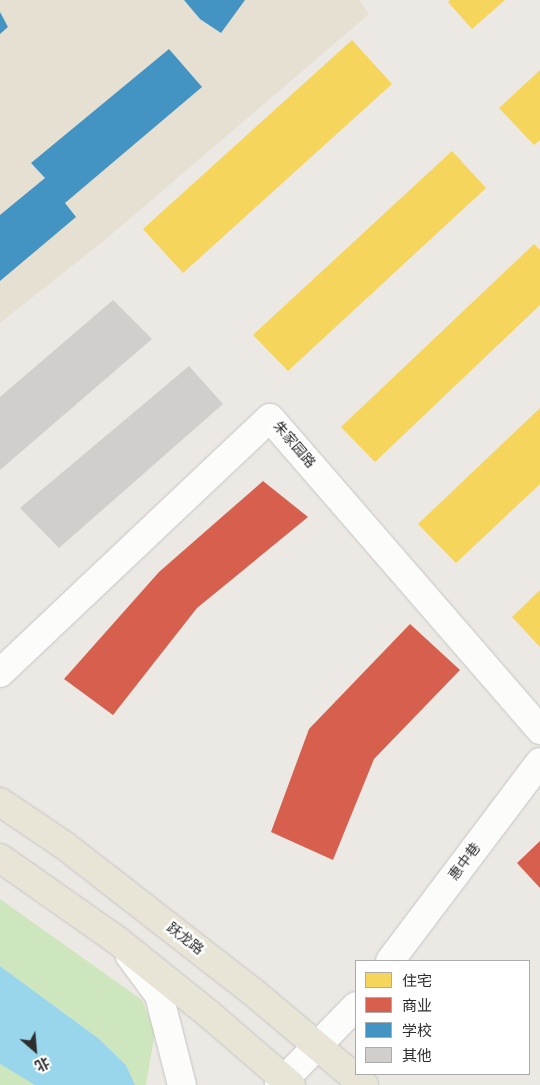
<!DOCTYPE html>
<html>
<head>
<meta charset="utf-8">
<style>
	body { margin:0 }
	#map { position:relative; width:540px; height:1085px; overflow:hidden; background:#ece8e4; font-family:"Nunito Sans","Noto Sans SC",sans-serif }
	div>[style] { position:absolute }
	.education>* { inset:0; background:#e6e0d3 }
	.green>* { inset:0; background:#cee6be }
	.water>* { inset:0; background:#99d6ec }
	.homes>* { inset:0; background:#f6d55c }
	.shops>* { inset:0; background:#d6604d }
	.schools>* { inset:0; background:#4393c3 }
	.building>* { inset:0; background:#d1cecb }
	.roads { filter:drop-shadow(0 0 1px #c5c4c5) drop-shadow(0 0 1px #c5c4c5) }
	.street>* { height:28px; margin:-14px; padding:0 14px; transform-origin:14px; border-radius:14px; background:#fcfcfb }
	.secondary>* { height:28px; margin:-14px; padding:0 14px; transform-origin:14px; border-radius:14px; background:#fcfcfb }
	.primary>* { height:28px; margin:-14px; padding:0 14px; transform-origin:14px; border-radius:14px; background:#e8e4d6 }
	span { translate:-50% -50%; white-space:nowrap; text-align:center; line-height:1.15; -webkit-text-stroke:5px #fff; paint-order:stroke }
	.street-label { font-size:14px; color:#2e2e2e }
	.legend { position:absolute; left:355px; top:960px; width:175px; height:115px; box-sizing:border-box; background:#fff; border:1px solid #ababab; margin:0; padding:6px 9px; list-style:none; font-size:15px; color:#2e2e2e }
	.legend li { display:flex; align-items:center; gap:10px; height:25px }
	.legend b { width:25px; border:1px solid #ababab }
	.north { position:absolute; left:10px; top:1025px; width:50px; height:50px; -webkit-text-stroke:4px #fff; paint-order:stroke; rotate:153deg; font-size:14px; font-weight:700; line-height:20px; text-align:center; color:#2e2e2e }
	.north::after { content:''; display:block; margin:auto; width:18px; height:22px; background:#2e2e2e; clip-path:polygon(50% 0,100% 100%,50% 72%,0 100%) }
</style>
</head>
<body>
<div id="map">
	<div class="education">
		<div style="clip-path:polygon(0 0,359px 0,369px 14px,106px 239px,0 323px)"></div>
	</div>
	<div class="green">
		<div style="clip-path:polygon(0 899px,142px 1000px,155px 1032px,146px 1085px,135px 1085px,126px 1065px,98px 1038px,0 966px)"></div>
		<div style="clip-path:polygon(0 1064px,34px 1084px,35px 1085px,0 1085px)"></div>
	</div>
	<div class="water">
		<div style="clip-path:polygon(0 966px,98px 1038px,126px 1065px,135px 1085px,35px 1085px,0 1064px)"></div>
	</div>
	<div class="homes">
		<div style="clip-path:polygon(450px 0,505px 0,472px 29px,448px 2px)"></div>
		<div style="clip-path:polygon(352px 40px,392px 84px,183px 273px,143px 229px)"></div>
		<div style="clip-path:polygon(540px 70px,540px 140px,534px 145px,499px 108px)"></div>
		<div style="clip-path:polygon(452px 151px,486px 188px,288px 371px,253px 335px)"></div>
		<div style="clip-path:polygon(534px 244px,540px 250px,540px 305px,375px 462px,341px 427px)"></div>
		<div style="clip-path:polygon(540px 408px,540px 484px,456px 563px,418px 524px)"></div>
		<div style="clip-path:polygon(540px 590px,540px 647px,512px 617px)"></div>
	</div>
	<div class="shops">
		<div style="clip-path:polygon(263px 481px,308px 517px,197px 608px,113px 715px,64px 679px,159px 572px)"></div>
		<div style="clip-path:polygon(410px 624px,460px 670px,374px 759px,333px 860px,271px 832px,309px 729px)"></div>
		<div style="clip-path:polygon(540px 841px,540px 888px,517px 863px)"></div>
	</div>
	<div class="schools">
		<div style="clip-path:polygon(184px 0,245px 0,221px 33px,200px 19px)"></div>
		<div style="clip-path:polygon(0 12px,8px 27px,0 34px)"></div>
		<div style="clip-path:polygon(169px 49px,202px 87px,65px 203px,76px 217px,0 281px,0 215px,45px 178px,31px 163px)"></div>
	</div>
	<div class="building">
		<div style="clip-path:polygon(113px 300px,152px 339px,0 470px,0 397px)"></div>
		<div style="clip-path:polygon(189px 366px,223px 404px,59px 548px,20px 508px)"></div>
	</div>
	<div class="roads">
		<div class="street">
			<div style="left:0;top:673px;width:371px;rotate:-43.4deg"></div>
			<div style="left:270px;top:418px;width:413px;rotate:49.1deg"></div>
			<div style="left:390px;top:961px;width:249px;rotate:-53deg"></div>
			<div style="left:279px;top:1085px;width:110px;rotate:-45.7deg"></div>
		</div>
		<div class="secondary">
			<div style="left:130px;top:956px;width:49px;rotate:53.4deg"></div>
			<div style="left:159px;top:995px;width:93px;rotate:75.7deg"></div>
		</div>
		<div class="primary">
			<div style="left:0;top:802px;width:77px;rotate:33.9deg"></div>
			<div style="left:64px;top:845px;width:239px;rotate:37.9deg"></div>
			<div style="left:253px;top:992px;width:145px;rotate:40deg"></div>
			<div style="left:0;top:858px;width:144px;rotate:35.1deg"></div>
			<div style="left:118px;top:941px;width:118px;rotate:38.8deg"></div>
			<div style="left:210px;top:1015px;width:107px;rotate:40.8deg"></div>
		</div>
	</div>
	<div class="street-label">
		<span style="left:294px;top:445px;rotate:49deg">朱家园路</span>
		<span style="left:465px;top:862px;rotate:-53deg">惠中巷</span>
		<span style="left:185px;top:939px;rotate:38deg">跃龙路</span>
	</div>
	<ul class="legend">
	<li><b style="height:14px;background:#f6d55c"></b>住宅</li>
	<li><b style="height:14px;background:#d6604d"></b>商业</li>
	<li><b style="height:14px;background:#4393c3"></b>学校</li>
	<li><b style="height:14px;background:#d1cecb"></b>其他</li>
	</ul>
	<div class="north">北</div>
</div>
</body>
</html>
